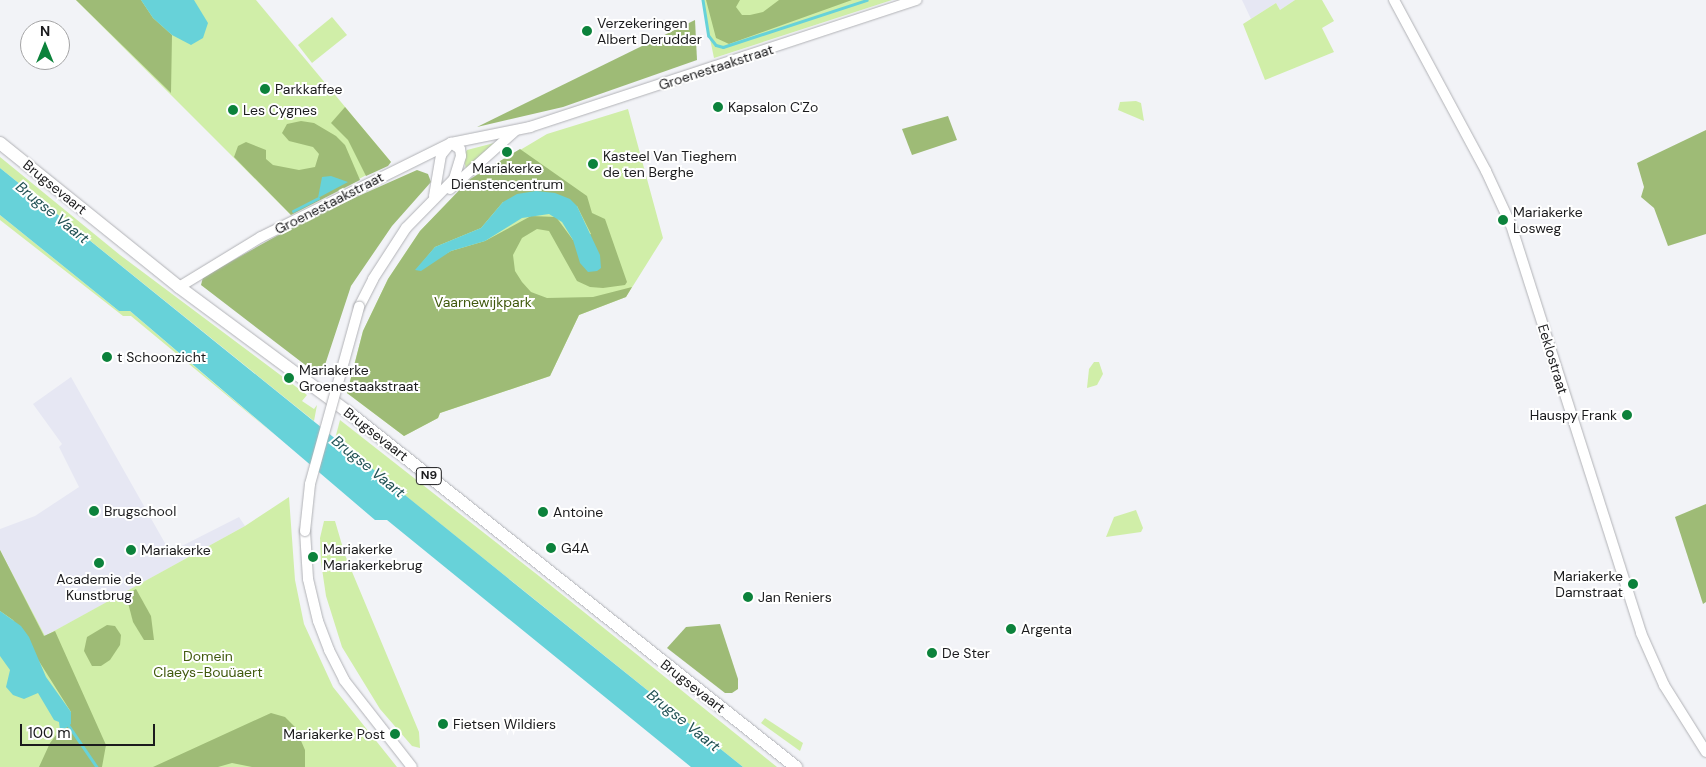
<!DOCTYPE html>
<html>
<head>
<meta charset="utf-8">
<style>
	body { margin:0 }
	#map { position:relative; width:1706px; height:767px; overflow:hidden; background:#f2f3f7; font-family:"DM Sans",sans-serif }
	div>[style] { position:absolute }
	.built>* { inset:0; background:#e6e7f3 }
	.green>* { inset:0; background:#d0eea8 }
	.forest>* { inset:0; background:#9ebb76 }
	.water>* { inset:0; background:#67d2d9 }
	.stream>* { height:2.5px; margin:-1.25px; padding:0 1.25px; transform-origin:1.25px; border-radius:1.25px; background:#67d2d9 }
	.roads { filter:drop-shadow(0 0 1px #b1b2b6) drop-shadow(0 0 1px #b1b2b6) }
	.minor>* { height:10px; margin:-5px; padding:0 5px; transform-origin:5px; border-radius:5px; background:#fff }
	.major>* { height:12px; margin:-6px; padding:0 6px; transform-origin:6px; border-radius:6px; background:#fff }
	.bridges { filter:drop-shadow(0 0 1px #b1b2b6) drop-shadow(0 0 1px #b1b2b6) }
	.minor-bridge>* { height:10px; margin:-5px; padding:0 5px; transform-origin:5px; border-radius:5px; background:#fff }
	.dots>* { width:14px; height:14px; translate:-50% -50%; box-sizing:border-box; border:2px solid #fff; border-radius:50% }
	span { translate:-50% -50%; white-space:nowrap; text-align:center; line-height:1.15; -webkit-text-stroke:4px #fff; paint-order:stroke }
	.shield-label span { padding:1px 4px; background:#fff; border:1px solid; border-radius:4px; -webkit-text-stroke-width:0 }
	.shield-label { font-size:12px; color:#1b1b1d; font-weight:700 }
	.poi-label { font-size:14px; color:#1b1b1d }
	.left { translate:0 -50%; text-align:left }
	.right { translate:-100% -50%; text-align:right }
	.street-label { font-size:14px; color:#1b1b1d }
	.park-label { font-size:14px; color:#415a0e }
	.water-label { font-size:15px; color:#225255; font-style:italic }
	.north { position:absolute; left:20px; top:20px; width:50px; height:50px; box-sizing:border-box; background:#fff; border:1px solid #a4a4a5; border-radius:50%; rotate:0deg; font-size:14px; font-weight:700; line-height:20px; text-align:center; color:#1b1b1d }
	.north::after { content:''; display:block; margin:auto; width:18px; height:22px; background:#0c823b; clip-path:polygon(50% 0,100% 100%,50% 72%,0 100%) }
	.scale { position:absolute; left:20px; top:724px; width:135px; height:22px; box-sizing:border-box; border:2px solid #1b1b1d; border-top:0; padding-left:6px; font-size:15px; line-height:18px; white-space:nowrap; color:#1b1b1d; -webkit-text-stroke:4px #fff; paint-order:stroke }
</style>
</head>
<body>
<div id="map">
	<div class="built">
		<div style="clip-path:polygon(1242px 0,1295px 0,1280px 10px,1276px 3px,1251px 19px)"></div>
		<div style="clip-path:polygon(71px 377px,170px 552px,239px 517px,245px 526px,44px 637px,0 550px,0 529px,35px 516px,79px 487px,59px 447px,62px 444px,33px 404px)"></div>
	</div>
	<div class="green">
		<div style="clip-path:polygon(76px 0,256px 0,391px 162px,291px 215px)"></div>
		<div style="clip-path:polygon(702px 0,892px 0,714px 58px)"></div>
		<div style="clip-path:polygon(1295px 0,1322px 0,1334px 21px,1322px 28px,1334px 52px,1265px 80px,1243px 24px,1276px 3px,1280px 10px)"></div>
		<div style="clip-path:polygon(332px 17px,347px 35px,312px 63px,298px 45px)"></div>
		<div style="clip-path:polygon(1136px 101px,1141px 103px,1144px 121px,1118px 110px,1120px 102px)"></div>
		<div style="clip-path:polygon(628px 109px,663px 238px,626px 297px,579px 315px,550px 376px,440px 413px,438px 418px,404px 436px,347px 393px,363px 331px,388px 279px,420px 231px,470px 180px,547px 134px)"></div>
		<div style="clip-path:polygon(498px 142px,467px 173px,463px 156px,467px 150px)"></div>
		<div style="clip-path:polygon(0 157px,120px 255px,307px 395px,302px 401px,314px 409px,317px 405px,314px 421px,0 168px)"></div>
		<div style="clip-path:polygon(0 215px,119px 311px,130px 311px,276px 436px,131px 316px,123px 316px,0 220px)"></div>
		<div style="clip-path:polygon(1094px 362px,1099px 362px,1103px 374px,1097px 385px,1087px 388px,1089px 369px)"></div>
		<div style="clip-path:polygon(340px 420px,539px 576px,777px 767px,743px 767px,335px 439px)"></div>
		<div style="clip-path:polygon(289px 497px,295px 580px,304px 624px,333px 687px,397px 767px,0 767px,0 550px,45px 636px,245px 526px)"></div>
		<div style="clip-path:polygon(1136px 510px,1143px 528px,1141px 532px,1106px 537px,1114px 517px)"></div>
		<div style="clip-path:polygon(324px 521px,335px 521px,345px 555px,419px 732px,420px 748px,412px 746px,380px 709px,342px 647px,326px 596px,321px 562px,320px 538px)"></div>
		<div style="clip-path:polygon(765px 718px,803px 743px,800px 751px,761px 723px)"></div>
	</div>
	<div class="forest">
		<div style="clip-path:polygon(76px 0,141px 0,153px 18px,172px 35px,171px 93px)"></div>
		<div style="clip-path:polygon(706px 0,740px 0,736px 7px,742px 15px,750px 15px,763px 12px,779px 0,852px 0,729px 44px,716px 38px)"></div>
		<div style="clip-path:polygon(695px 20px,697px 60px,563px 107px,477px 127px)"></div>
		<div style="clip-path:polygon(345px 107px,391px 162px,388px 166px,366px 176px,348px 140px,331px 123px)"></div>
		<div style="clip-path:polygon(948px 116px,957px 140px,912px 155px,902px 129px)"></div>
		<div style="clip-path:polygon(301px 121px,314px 123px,336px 136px,345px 145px,360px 180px,291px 215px,234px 157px,238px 146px,246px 142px,266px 150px,266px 159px,273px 165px,299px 170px,315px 167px,319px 154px,313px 147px,289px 141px,282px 133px,287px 124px)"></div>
		<div style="clip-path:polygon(1706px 130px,1706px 234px,1668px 246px,1654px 208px,1641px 197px,1644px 187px,1637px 163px)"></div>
		<div style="clip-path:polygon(evenodd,520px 149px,587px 196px,592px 213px,605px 219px,627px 282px,625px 285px,603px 288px,590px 287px,577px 281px,549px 231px,537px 229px,522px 238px,513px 255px,515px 271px,522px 282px,531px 292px,547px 298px,593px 297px,632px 287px,626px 297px,579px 315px,550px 376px,440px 413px,438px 418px,404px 436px,347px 393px,363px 331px,388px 279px,420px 231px,470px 179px,520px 149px,503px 202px,577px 206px,591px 234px,573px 240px,556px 217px,531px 216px,485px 241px,451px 251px,416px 270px,435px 247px,481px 228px,503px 202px)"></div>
		<div style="clip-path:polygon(417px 170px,428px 174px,431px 182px,392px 226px,351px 286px,321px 377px,201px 285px,203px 277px,309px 218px)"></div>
		<div style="clip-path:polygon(1706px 504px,1706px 602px,1703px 604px,1675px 517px)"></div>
		<div style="clip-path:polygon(0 550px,44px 636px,55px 631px,106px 745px,102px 767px,39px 767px,50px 743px,60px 730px,66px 728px,71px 712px,13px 620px,0 611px)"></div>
		<div style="clip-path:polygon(136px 589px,151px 616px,154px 640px,144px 640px,133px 622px,126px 595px)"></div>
		<div style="clip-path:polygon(720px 624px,738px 679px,738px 689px,732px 693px,725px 693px,667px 648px,686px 627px)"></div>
		<div style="clip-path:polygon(107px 625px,115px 626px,121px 635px,120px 645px,110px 660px,101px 666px,92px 666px,84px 651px,87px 637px)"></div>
		<div style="clip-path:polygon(271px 713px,285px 717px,295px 727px,305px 750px,305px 767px,252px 767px,232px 763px,218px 767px,153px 767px)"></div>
	</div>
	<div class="water">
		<div style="clip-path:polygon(141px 0,194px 0,208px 23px,203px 38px,191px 45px,172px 35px,153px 18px)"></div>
		<div style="clip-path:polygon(0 168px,535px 600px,743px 767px,691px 767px,387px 520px,375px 520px,130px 311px,119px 311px,0 215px)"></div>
		<div style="clip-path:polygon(331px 176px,348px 182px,318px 198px,322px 177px)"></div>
		<div style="clip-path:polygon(536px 191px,555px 193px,570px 199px,577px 206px,600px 255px,601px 268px,597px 271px,588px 272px,580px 263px,573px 240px,562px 222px,549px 214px,522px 218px,485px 241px,451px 251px,421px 271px,415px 270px,435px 247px,481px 228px,503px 202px,517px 194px)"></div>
		<div style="clip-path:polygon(0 611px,21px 626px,29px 637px,46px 677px,71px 712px,71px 724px,66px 728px,60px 730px,59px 722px,54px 720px,38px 693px,24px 699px,13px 695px,6px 687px,10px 670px,0 656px)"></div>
	</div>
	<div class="stream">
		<div style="left:703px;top:0;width:36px;rotate:81deg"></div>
		<div style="left:709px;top:36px;width:11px;rotate:52deg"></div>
		<div style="left:716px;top:45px;width:7px;rotate:16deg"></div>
		<div style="left:723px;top:47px;width:151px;rotate:-18.1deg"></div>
		<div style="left:293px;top:211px;width:28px;rotate:-27deg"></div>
		<div style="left:67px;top:723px;width:53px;rotate:55.7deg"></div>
	</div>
	<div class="roads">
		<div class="minor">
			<div style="left:1394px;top:0;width:194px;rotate:61.7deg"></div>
			<div style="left:1486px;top:171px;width:60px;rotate:65.2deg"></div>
			<div style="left:1511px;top:225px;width:428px;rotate:72.3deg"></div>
			<div style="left:1641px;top:633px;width:57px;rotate:66.1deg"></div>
			<div style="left:1664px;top:685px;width:79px;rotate:57.9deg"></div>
			<div style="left:450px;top:189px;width:87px;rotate:-41.7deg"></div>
			<div style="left:434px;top:196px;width:42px;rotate:-80.3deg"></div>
			<div style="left:441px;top:155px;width:13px;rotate:-51deg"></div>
			<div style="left:179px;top:287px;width:96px;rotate:-31.4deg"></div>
			<div style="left:261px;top:237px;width:212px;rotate:-26.3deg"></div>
			<div style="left:451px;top:143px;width:81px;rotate:-11.4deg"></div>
			<div style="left:530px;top:127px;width:407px;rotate:-18.2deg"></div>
			<div style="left:359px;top:307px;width:31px;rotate:-63deg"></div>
			<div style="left:373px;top:279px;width:61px;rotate:-57.1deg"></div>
			<div style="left:406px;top:228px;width:69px;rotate:-45.6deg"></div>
			<div style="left:454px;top:179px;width:24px;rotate:-73deg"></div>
			<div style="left:461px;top:156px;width:7px;rotate:-98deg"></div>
			<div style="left:460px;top:149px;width:11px;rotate:-146deg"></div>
			<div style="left:305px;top:531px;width:48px;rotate:86.4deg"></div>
			<div style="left:308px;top:579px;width:43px;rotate:76.6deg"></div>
			<div style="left:318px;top:621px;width:31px;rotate:69deg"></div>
			<div style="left:329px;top:650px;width:34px;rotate:63deg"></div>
			<div style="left:344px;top:680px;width:110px;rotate:52deg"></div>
		</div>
		<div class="major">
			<div style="left:0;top:143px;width:230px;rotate:38.8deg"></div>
			<div style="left:179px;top:287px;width:210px;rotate:36.5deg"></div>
			<div style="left:348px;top:412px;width:572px;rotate:38.39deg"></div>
		</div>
	</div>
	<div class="bridges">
		<div class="minor-bridge">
			<div style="left:305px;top:531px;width:47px;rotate:-83.9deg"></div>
			<div style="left:310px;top:484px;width:184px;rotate:-74.5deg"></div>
		</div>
	</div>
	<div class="dots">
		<div style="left:587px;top:31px;background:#0c823b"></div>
		<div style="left:265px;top:89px;background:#0c823b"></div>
		<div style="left:718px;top:107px;background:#0c823b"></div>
		<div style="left:233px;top:110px;background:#0c823b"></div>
		<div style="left:507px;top:152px;background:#0c823b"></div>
		<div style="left:593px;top:164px;background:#0c823b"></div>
		<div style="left:1503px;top:220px;background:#0c823b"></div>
		<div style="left:107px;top:357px;background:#0c823b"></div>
		<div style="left:289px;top:378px;background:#0c823b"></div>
		<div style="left:1627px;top:415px;background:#0c823b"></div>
		<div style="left:94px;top:511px;background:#0c823b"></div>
		<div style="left:543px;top:512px;background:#0c823b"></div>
		<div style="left:551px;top:548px;background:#0c823b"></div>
		<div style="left:131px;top:550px;background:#0c823b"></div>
		<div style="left:313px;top:557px;background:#0c823b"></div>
		<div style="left:99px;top:563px;background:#0c823b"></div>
		<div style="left:1633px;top:584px;background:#0c823b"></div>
		<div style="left:748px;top:597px;background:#0c823b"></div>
		<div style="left:1011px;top:629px;background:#0c823b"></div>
		<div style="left:932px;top:653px;background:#0c823b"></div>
		<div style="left:443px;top:724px;background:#0c823b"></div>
		<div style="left:395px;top:734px;background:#0c823b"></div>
	</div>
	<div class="shield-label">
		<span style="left:429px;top:476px">N9</span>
	</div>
	<div class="poi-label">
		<span class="left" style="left:597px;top:31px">Verzekeringen<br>Albert Derudder</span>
		<span class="left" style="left:275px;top:89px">Parkkaffee</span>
		<span class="left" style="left:728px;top:107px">Kapsalon C'Zo</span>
		<span class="left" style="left:243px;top:110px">Les Cygnes</span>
		<span class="left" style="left:603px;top:164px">Kasteel Van Tieghem<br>de ten Berghe</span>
		<span style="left:507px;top:176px">Mariakerke<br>Dienstencentrum</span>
		<span class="left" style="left:1513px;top:220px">Mariakerke<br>Losweg</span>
		<span class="left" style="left:117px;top:357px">t Schoonzicht</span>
		<span class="left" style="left:299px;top:378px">Mariakerke<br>Groenestaakstraat</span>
		<span class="right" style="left:1617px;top:415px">Hauspy Frank</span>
		<span class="left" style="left:104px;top:511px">Brugschool</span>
		<span class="left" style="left:553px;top:512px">Antoine</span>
		<span class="left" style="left:561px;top:548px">G4A</span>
		<span class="left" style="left:323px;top:557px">Mariakerke<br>Mariakerkebrug</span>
		<span class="left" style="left:141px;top:550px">Mariakerke</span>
		<span class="right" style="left:1623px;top:584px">Mariakerke<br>Damstraat</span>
		<span style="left:99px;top:587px">Academie de<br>Kunstbrug</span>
		<span class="left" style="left:758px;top:597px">Jan Reniers</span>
		<span class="left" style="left:1021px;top:629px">Argenta</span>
		<span class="left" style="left:942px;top:653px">De Ster</span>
		<span class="left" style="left:453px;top:724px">Fietsen Wildiers</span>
		<span class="right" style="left:385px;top:734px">Mariakerke Post</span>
	</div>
	<div class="street-label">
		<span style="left:716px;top:67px;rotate:-18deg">Groenestaakstraat</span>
		<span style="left:55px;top:187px;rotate:39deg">Brugsevaart</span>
		<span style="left:329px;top:203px;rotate:-27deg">Groenestaakstraat</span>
		<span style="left:1553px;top:359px;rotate:73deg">Eeklostraat</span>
		<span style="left:376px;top:434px;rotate:38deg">Brugsevaart</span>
		<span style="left:693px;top:686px;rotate:38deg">Brugsevaart</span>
	</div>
	<div class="park-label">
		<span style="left:483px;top:302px">Vaarnewijkpark</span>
		<span style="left:208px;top:664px">Domein<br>Claeys-Bouüaert</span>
	</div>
	<div class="water-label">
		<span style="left:52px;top:213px;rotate:39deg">Brugse Vaart</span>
		<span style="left:368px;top:467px;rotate:39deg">Brugse Vaart</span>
		<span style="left:683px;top:721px;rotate:39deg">Brugse Vaart</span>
	</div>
	<div class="north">N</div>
	<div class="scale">100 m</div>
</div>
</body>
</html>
